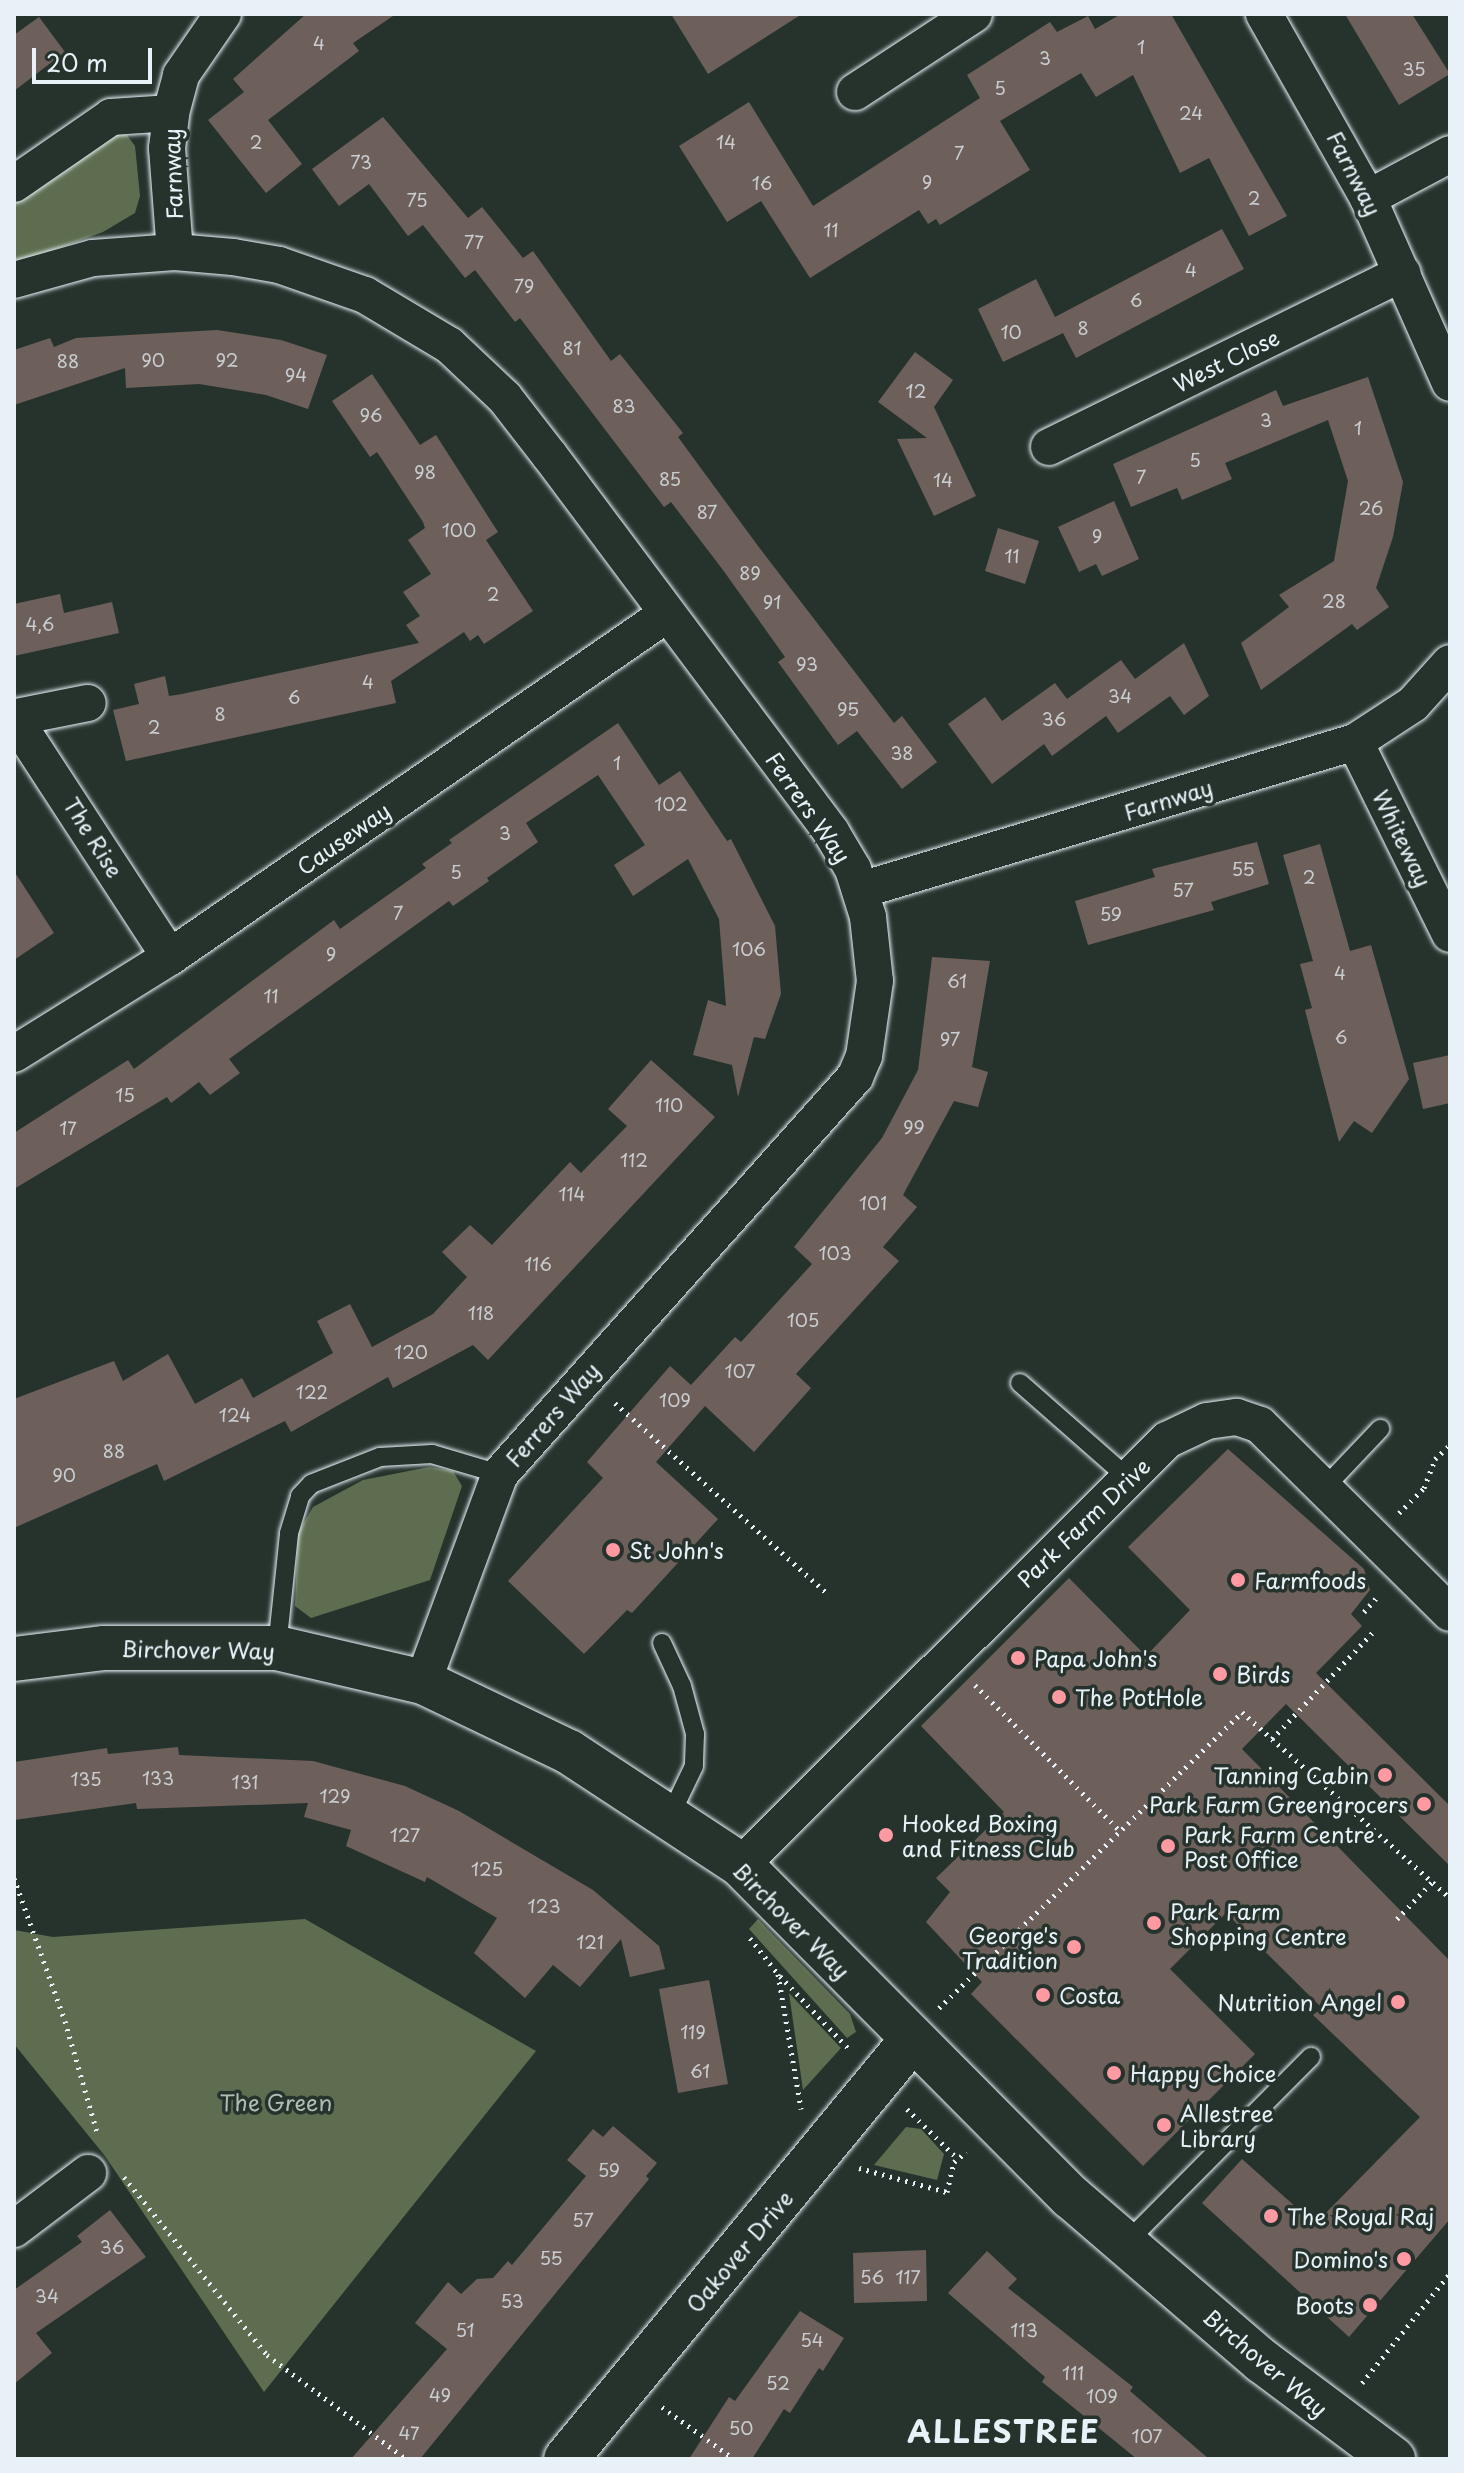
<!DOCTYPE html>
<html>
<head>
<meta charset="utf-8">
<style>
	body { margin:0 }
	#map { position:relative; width:1464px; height:2473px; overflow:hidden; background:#26332d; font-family:"Playpen Sans",sans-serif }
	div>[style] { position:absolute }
	.green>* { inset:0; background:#5e6d4f }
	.building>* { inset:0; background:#6d605a }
	.path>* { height:5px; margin-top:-2.5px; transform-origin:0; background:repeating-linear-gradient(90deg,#e8f1f8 0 2px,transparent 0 8px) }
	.roads { filter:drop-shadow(0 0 2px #e8f1f8) drop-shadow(0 0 2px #e8f1f8) }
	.service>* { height:18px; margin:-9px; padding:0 9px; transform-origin:9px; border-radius:9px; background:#26332d }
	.minor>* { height:36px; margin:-18px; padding:0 18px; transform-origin:18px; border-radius:18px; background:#26332d }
	.tertiary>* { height:44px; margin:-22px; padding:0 22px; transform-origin:22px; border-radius:22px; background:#26332d }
	.dots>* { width:22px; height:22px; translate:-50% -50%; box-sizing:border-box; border:4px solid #26332d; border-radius:50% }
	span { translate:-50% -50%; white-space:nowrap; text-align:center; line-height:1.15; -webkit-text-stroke:7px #26332d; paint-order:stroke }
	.number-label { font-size:18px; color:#c9cdd0 }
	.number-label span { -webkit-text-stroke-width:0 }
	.street-label { font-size:22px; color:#e8f1f8 }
	.poi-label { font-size:22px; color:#e8f1f8 }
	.left { translate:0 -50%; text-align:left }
	.right { translate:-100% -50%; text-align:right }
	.park-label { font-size:22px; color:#b1bcb4 }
	.district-label { font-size:30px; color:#e8f1f8; font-weight:700; letter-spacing:2px }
	.frame { position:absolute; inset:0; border:16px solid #e8f1f8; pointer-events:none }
	.scale { position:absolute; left:32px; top:48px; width:120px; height:36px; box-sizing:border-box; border:4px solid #e8f1f8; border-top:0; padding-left:10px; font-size:24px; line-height:28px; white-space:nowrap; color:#e8f1f8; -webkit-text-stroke:6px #26332d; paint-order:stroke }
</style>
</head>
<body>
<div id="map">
	<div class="green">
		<div style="clip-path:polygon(121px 127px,135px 146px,140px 196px,135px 213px,103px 232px,14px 264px,14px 202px)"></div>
		<div style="clip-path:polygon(429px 1467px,453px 1471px,462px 1486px,430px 1580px,311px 1618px,295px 1606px,298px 1533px,313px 1507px,363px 1480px)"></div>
		<div style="clip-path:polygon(305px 1919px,536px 2051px,264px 2392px,105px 2156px,14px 2044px,14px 1930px,53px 1937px)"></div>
		<div style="clip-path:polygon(758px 1919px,850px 2014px,856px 2032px,847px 2038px,749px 1929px)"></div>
		<div style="clip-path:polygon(789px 1993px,841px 2048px,803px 2090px)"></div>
		<div style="clip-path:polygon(906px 2127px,921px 2129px,944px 2154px,937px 2180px,874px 2165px)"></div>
	</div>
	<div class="building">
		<div style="clip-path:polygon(306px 14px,396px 14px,353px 43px,359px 51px,268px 120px,302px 164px,266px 193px,208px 120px,244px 92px,233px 79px)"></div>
		<div style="clip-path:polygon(671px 14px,802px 14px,708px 74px)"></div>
		<div style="clip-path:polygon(1121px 14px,1171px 14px,1287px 216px,1249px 236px,1209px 158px,1180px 173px,1133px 75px,1096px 97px,1081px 73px,1000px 121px,1030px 170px,940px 225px,936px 219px,928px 224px,919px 210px,810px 278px,761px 201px,727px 222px,679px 146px,749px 102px,813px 206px,980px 98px,967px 75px,1050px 22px,1057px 32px,1088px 16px,1095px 29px)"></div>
		<div style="clip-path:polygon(1345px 14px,1412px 14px,1450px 74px,1399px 105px)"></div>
		<div style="clip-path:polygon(39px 17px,65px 52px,14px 91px,14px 35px)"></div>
		<div style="clip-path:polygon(383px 117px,468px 218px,482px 207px,523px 258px,533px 251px,611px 361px,620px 354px,683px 433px,678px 437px,758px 546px,894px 723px,902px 716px,937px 762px,902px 789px,857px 731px,838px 745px,778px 662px,785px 657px,723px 570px,671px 502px,664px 507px,520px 318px,515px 322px,475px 270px,465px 278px,423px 225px,408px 236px,369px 184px,339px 206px,312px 169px)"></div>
		<div style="clip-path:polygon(1222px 229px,1244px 269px,1076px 358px,1063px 333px,1003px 362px,978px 309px,1036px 279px,1055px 317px)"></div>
		<div style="clip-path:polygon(217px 330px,281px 340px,327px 355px,308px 409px,266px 395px,199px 384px,126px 388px,125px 368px,14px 405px,14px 350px,50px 338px,54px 347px,76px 338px)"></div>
		<div style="clip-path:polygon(915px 352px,953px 380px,934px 407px,976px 496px,934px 516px,897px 439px,927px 438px,878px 402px)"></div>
		<div style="clip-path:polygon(372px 374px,420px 445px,436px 435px,498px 532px,486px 540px,533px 611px,484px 644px,478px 635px,470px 641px,464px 632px,391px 681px,396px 703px,126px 761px,113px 710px,139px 704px,134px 684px,165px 676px,169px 696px,182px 694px,419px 643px,406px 625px,420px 616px,403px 592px,431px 574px,408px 540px,425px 528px,423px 522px,377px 452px,370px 457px,332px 401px)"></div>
		<div style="clip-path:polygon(1368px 377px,1403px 482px,1393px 537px,1376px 588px,1389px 607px,1357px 630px,1352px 624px,1261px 690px,1241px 643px,1289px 607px,1279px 595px,1334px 561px,1348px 481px,1328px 420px,1225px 463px,1232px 479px,1182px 500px,1177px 488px,1131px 507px,1113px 464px,1276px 390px,1283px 406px)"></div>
		<div style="clip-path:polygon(1114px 501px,1139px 559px,1102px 576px,1096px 564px,1079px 572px,1058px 527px)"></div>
		<div style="clip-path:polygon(998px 528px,1039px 541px,1025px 584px,985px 571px)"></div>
		<div style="clip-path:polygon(60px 594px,64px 613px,112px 602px,119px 633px,14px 656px,14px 604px)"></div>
		<div style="clip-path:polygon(1184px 643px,1209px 696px,1184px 715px,1170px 696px,1118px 733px,1106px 716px,1052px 756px,1044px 744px,992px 784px,948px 724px,985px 697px,1002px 721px,1055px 683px,1067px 699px,1121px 660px,1135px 679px)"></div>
		<div style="clip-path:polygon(618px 723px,659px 785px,680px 771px,727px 841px,731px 839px,775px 926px,781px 994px,765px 1039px,754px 1037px,738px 1097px,732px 1065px,693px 1055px,708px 1000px,726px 1006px,719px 919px,688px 859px,633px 896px,614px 865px,645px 845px,598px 775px,526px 823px,538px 842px,487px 878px,489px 881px,453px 906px,449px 901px,229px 1059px,240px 1073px,210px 1095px,199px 1082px,171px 1103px,167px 1097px,14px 1189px,14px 1133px,128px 1060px,134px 1069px,334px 920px,340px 929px,426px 868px,422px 864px,452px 843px,449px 840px)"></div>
		<div style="clip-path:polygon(1257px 842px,1269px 884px,1211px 902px,1214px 910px,1088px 945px,1075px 901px,1155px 877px,1152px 869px)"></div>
		<div style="clip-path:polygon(1320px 844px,1350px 951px,1371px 945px,1409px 1079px,1372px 1133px,1354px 1121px,1339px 1142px,1305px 1010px,1312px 1008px,1300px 964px,1313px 961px,1283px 855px)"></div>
		<div style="clip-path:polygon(14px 871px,54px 933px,14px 960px)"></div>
		<div style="clip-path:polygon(932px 957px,990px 961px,972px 1067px,988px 1072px,978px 1107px,954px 1101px,903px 1195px,917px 1207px,883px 1247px,899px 1261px,796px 1374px,811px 1388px,754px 1452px,705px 1406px,656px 1462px,718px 1519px,632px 1613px,627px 1610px,584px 1654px,508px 1581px,603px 1478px,587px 1462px,670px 1366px,691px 1385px,735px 1337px,741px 1342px,812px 1264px,794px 1247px,882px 1138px,918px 1070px)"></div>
		<div style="clip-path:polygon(1450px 1055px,1450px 1103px,1423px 1109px,1413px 1063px)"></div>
		<div style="clip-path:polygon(651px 1060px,715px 1117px,488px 1360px,473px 1345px,393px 1388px,388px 1377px,291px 1432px,285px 1421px,164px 1481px,157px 1464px,14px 1528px,14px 1399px,114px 1361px,123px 1381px,168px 1354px,195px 1404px,242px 1378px,253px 1398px,333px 1353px,317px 1321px,350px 1304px,372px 1347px,433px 1314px,467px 1277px,442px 1252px,470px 1225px,492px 1245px,570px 1162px,581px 1173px,627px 1126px,608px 1109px)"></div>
		<div style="clip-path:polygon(1228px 1449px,1364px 1569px,1370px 1590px,1351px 1614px,1362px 1626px,1316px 1673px,1450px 1806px,1450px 1866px,1286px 1704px,1242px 1749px,1450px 1961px,1450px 2219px,1349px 2337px,1202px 2203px,1242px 2159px,1315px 2224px,1420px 2117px,1313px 2015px,1322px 2008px,1226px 1913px,1170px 1969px,1255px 2054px,1143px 2166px,971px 1994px,982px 1982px,926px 1922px,950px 1892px,936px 1878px,1004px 1812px,921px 1726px,1069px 1578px,1146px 1656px,1190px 1610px,1128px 1547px)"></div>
		<div style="clip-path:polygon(178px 1747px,179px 1755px,313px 1761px,405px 1786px,459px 1811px,593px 1890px,659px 1946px,665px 1969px,630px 1977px,621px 1939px,580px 1987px,553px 1965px,525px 1998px,474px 1953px,497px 1918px,427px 1877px,425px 1882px,346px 1846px,351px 1830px,304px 1817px,308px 1803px,137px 1809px,136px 1803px,14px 1820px,14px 1762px,107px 1748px,108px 1754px)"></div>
		<div style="clip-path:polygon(709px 1980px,728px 2084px,678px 2093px,659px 1989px)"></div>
		<div style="clip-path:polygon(613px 2126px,657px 2163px,646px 2176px,649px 2179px,420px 2459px,351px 2459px,447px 2349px,415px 2323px,448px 2282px,461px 2294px,477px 2279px,493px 2278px,508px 2261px,512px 2265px,586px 2176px,567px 2160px,593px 2129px,603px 2137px)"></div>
		<div style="clip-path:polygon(110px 2210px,146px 2257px,36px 2333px,52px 2353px,14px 2384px,14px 2290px,82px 2242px,77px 2236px)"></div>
		<div style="clip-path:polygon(926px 2250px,927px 2301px,854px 2303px,853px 2253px)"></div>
		<div style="clip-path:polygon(987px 2251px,1017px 2279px,1008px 2288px,1133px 2387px,1130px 2391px,1209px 2459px,1137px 2459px,1042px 2382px,1045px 2377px,948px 2293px)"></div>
		<div style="clip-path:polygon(800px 2311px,844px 2338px,823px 2371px,819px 2368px,790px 2413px,784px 2409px,752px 2459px,689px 2459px,729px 2397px,735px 2401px)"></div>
	</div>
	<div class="path">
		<div style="left:615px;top:1403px;width:288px;rotate:41.9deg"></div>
		<div style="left:1399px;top:1513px;width:35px;rotate:-45deg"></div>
		<div style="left:1424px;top:1488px;width:31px;rotate:-69deg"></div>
		<div style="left:1435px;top:1459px;width:21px;rotate:-43deg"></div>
		<div style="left:1364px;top:1612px;width:23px;rotate:-49deg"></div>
		<div style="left:975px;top:1685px;width:203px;rotate:45.2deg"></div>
		<div style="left:1272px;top:1739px;width:151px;rotate:-46.6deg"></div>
		<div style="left:14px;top:1878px;width:152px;rotate:70.4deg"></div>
		<div style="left:65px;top:2021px;width:119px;rotate:73.9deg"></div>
		<div style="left:1397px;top:1919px;width:52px;rotate:-46.5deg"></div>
		<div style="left:750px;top:1938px;width:46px;rotate:52.1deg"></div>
		<div style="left:778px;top:1974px;width:137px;rotate:80.3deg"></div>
		<div style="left:780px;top:1976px;width:102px;rotate:46.6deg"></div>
		<div style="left:939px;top:2008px;width:424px;rotate:-44.3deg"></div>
		<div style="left:1242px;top:1712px;width:279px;rotate:41.8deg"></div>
		<div style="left:907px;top:2109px;width:71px;rotate:44.4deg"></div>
		<div style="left:859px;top:2168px;width:91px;rotate:15.3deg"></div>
		<div style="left:947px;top:2192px;width:31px;rotate:-77deg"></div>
		<div style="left:954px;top:2162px;width:16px;rotate:-40deg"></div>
		<div style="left:124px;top:2177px;width:228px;rotate:51.2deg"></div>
		<div style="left:267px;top:2355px;width:174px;rotate:36.8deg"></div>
		<div style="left:1362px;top:2383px;width:141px;rotate:-51.3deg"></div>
		<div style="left:662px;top:2407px;width:89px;rotate:35.8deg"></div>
	</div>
	<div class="roads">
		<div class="service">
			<div style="left:1020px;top:1383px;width:144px;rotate:41.3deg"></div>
			<div style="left:1326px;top:1486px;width:79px;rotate:-46.5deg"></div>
			<div style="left:662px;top:1643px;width:47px;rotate:65.1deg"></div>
			<div style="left:682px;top:1686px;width:50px;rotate:74.8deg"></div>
			<div style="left:695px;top:1734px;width:32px;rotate:92deg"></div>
			<div style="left:694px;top:1766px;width:55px;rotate:115.6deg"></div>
			<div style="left:277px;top:1648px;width:116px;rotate:-84deg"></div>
			<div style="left:289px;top:1533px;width:39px;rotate:-73deg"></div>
			<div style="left:300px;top:1496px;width:16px;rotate:-47deg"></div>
			<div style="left:311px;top:1484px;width:74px;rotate:-21.4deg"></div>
			<div style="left:380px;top:1457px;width:52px;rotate:-3.3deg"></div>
			<div style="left:432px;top:1454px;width:71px;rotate:16.4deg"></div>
			<div style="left:1125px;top:2244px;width:264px;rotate:-45.2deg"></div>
		</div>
		<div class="minor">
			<div style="left:1264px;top:14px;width:211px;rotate:60.5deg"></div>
			<div style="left:1368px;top:198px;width:202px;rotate:66.1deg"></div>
			<div style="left:855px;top:92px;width:142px;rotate:-33.2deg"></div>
			<div style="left:14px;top:184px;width:118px;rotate:-34.6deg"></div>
			<div style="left:111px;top:117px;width:60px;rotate:-3.8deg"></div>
			<div style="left:1368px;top:198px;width:93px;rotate:-28.2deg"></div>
			<div style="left:175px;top:252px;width:104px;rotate:-94.4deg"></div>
			<div style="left:167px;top:148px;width:35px;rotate:-83deg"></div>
			<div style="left:171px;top:113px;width:39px;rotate:-75deg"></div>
			<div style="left:181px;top:75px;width:74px;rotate:-55.5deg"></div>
			<div style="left:14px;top:280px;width:82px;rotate:-15.6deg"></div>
			<div style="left:93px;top:258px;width:82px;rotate:-4.2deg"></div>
			<div style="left:175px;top:252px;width:58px;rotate:4.9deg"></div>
			<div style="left:233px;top:257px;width:47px;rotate:9.9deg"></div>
			<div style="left:279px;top:265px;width:91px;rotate:19.2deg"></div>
			<div style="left:365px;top:295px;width:98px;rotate:30.8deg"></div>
			<div style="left:449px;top:345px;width:77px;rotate:43.4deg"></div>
			<div style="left:505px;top:398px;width:73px;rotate:52.2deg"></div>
			<div style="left:550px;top:456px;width:469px;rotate:53.2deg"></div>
			<div style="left:831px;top:832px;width:43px;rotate:59.3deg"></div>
			<div style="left:853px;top:869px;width:50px;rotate:72.6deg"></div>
			<div style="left:868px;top:917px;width:64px;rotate:83.8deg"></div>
			<div style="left:875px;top:981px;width:76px;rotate:98.3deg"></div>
			<div style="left:864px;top:1056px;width:23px;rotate:113deg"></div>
			<div style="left:855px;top:1077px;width:533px;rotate:131.8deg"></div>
			<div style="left:500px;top:1474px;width:222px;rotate:110.3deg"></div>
			<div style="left:1049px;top:447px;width:394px;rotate:-26.2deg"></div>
			<div style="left:17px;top:717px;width:72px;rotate:-11.2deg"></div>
			<div style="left:14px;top:718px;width:285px;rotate:56.9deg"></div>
			<div style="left:1355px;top:742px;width:214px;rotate:63.7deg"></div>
			<div style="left:861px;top:890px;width:516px;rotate:-16.68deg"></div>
			<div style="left:1355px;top:742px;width:69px;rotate:-33.2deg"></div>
			<div style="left:1413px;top:704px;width:55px;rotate:-47.9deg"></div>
			<div style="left:14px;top:1054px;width:184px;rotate:-31.9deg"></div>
			<div style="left:170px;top:957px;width:604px;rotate:-34.61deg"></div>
			<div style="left:741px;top:1865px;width:602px;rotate:-44.93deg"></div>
			<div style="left:1167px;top:1440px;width:44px;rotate:-25.4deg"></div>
			<div style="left:1207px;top:1421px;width:30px;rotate:-8deg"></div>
			<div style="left:1237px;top:1417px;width:24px;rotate:19deg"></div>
			<div style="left:1260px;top:1425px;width:267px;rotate:44.7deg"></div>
			<div style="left:14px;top:2229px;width:93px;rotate:-37.1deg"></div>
		</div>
		<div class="tertiary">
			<div style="left:14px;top:1659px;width:91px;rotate:-7deg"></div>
			<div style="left:104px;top:1648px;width:173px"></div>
			<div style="left:277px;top:1648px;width:150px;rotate:13.1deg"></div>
			<div style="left:423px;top:1682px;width:162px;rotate:25.6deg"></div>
			<div style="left:569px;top:1752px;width:206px;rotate:33.3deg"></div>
			<div style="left:741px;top:1865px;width:468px;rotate:45.2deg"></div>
			<div style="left:1071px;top:2197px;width:252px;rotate:40.7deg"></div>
			<div style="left:1262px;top:2361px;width:164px;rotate:36.8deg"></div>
			<div style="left:566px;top:2459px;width:542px;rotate:-50.47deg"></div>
		</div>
	</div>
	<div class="dots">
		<div style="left:613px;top:1550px;background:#ff9aa2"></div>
		<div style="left:1238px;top:1580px;background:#ff9aa2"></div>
		<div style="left:1018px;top:1658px;background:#ff9aa2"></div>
		<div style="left:1220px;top:1674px;background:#ff9aa2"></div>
		<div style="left:1059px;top:1697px;background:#ff9aa2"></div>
		<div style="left:1385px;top:1775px;background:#ff9aa2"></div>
		<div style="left:1424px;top:1804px;background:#ff9aa2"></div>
		<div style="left:886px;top:1835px;background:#ff9aa2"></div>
		<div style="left:1168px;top:1846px;background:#ff9aa2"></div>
		<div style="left:1154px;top:1923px;background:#ff9aa2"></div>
		<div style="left:1074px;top:1947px;background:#ff9aa2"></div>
		<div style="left:1043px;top:1995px;background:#ff9aa2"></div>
		<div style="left:1398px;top:2002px;background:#ff9aa2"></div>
		<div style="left:1114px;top:2073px;background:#ff9aa2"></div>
		<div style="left:1164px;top:2125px;background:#ff9aa2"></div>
		<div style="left:1271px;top:2216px;background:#ff9aa2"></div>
		<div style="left:1404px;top:2259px;background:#ff9aa2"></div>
		<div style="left:1370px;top:2305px;background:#ff9aa2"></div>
	</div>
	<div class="number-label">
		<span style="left:319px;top:43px">4</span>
		<span style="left:1141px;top:47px">1</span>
		<span style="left:1045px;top:58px">3</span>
		<span style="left:1414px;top:69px">35</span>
		<span style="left:1000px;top:88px">5</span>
		<span style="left:1191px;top:113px">24</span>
		<span style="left:256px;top:142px">2</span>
		<span style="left:726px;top:142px">14</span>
		<span style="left:959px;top:153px">7</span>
		<span style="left:361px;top:162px">73</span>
		<span style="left:927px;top:182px">9</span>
		<span style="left:762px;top:183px">16</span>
		<span style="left:1254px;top:198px">2</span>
		<span style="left:417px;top:200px">75</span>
		<span style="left:831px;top:230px">11</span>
		<span style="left:474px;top:242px">77</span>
		<span style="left:1191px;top:270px">4</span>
		<span style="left:524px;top:286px">79</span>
		<span style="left:1136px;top:300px">6</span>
		<span style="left:1083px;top:328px">8</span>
		<span style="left:1011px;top:332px">10</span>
		<span style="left:572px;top:348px">81</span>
		<span style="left:153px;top:360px">90</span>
		<span style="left:227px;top:360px">92</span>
		<span style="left:68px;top:361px">88</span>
		<span style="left:296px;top:375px">94</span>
		<span style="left:916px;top:391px">12</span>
		<span style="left:624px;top:406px">83</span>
		<span style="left:371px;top:415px">96</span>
		<span style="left:1266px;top:420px">3</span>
		<span style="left:1358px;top:428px">1</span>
		<span style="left:1195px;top:460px">5</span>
		<span style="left:425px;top:472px">98</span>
		<span style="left:1141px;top:477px">7</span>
		<span style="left:670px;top:479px">85</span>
		<span style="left:943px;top:480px">14</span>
		<span style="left:1371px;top:508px">26</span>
		<span style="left:707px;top:512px">87</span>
		<span style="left:459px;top:530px">100</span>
		<span style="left:1097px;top:536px">9</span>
		<span style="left:1012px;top:556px">11</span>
		<span style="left:750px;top:573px">89</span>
		<span style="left:493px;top:594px">2</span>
		<span style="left:1334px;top:601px">28</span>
		<span style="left:772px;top:602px">91</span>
		<span style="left:40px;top:624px">4,6</span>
		<span style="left:807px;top:664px">93</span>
		<span style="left:368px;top:682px">4</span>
		<span style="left:1120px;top:696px">34</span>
		<span style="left:294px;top:697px">6</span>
		<span style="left:848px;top:709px">95</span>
		<span style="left:220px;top:714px">8</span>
		<span style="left:1054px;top:719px">36</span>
		<span style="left:154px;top:727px">2</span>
		<span style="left:902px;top:753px">38</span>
		<span style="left:617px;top:763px">1</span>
		<span style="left:671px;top:804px">102</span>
		<span style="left:505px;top:833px">3</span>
		<span style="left:1243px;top:869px">55</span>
		<span style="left:456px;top:872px">5</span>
		<span style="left:1309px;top:877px">2</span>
		<span style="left:1183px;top:890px">57</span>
		<span style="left:398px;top:913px">7</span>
		<span style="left:1111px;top:914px">59</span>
		<span style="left:749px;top:949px">106</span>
		<span style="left:331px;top:954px">9</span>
		<span style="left:1340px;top:973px">4</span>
		<span style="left:957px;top:981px">61</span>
		<span style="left:271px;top:996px">11</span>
		<span style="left:1341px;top:1037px">6</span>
		<span style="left:950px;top:1039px">97</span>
		<span style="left:125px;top:1095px">15</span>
		<span style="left:669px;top:1105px">110</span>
		<span style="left:914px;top:1127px">99</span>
		<span style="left:68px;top:1128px">17</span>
		<span style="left:634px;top:1160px">112</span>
		<span style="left:572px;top:1194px">114</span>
		<span style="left:873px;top:1203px">101</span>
		<span style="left:835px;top:1253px">103</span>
		<span style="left:538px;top:1264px">116</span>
		<span style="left:481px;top:1313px">118</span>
		<span style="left:803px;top:1320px">105</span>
		<span style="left:411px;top:1352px">120</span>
		<span style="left:740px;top:1371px">107</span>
		<span style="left:312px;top:1392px">122</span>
		<span style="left:675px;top:1400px">109</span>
		<span style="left:235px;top:1415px">124</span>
		<span style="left:114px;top:1451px">88</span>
		<span style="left:64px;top:1475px">90</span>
		<span style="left:158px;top:1778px">133</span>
		<span style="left:86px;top:1779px">135</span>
		<span style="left:245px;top:1782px">131</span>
		<span style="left:335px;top:1796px">129</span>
		<span style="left:405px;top:1835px">127</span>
		<span style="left:487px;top:1869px">125</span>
		<span style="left:544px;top:1906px">123</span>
		<span style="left:590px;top:1942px">121</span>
		<span style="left:693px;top:2032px">119</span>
		<span style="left:700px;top:2071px">61</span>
		<span style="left:609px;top:2170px">59</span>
		<span style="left:583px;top:2220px">57</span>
		<span style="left:112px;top:2247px">36</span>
		<span style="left:551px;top:2258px">55</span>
		<span style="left:872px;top:2277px">56</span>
		<span style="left:908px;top:2277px">117</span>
		<span style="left:47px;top:2296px">34</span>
		<span style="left:512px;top:2301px">53</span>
		<span style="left:465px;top:2330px">51</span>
		<span style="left:1024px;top:2330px">113</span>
		<span style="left:812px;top:2340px">54</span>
		<span style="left:1073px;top:2373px">111</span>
		<span style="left:778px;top:2383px">52</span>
		<span style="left:440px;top:2395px">49</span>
		<span style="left:1102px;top:2396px">109</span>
		<span style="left:741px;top:2428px">50</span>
		<span style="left:409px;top:2433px">47</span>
		<span style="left:1147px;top:2436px">107</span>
	</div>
	<div class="street-label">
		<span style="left:1355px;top:173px;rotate:63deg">Farnway</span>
		<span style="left:172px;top:174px;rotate:-92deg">Farnway</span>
		<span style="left:1226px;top:360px;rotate:-26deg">West Close</span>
		<span style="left:1168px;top:799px;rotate:-17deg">Farnway</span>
		<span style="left:809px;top:807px;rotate:55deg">Ferrers Way</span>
		<span style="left:94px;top:837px;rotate:58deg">The Rise</span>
		<span style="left:343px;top:838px;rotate:-35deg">Causeway</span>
		<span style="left:1403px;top:838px;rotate:64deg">Whiteway</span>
		<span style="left:552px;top:1414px;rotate:-49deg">Ferrers Way</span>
		<span style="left:1083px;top:1522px;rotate:-44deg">Park Farm Drive</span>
		<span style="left:198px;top:1649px;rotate:1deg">Birchover Way</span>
		<span style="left:792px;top:1920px;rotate:45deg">Birchover Way</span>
		<span style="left:739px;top:2251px;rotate:-50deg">Oakover Drive</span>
		<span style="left:1266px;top:2362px;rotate:40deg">Birchover Way</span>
	</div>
	<div class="poi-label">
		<span class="left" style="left:629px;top:1550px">St John's</span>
		<span class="left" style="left:1254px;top:1580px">Farmfoods</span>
		<span class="left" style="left:1034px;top:1658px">Papa John's</span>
		<span class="left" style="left:1236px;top:1674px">Birds</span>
		<span class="left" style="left:1075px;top:1697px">The PotHole</span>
		<span class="right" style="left:1369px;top:1775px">Tanning Cabin</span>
		<span class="right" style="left:1408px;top:1804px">Park Farm Greengrocers</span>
		<span class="left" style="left:902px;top:1835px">Hooked Boxing<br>and Fitness Club</span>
		<span class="left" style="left:1184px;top:1846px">Park Farm Centre<br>Post Office</span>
		<span class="left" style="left:1170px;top:1923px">Park Farm<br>Shopping Centre</span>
		<span class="right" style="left:1058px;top:1947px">George's<br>Tradition</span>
		<span class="left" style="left:1059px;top:1995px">Costa</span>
		<span class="right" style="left:1382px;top:2002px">Nutrition Angel</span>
		<span class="left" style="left:1130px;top:2073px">Happy Choice</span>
		<span class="left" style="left:1180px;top:2125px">Allestree<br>Library</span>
		<span class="left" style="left:1287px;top:2216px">The Royal Raj</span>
		<span class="right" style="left:1388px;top:2259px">Domino's</span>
		<span class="right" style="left:1354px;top:2305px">Boots</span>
	</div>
	<div class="park-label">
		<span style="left:276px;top:2102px">The Green</span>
	</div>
	<div class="district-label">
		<span style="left:1004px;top:2431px">ALLESTREE</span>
	</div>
	<div class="frame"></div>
	<div class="scale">20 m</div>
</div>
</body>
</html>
